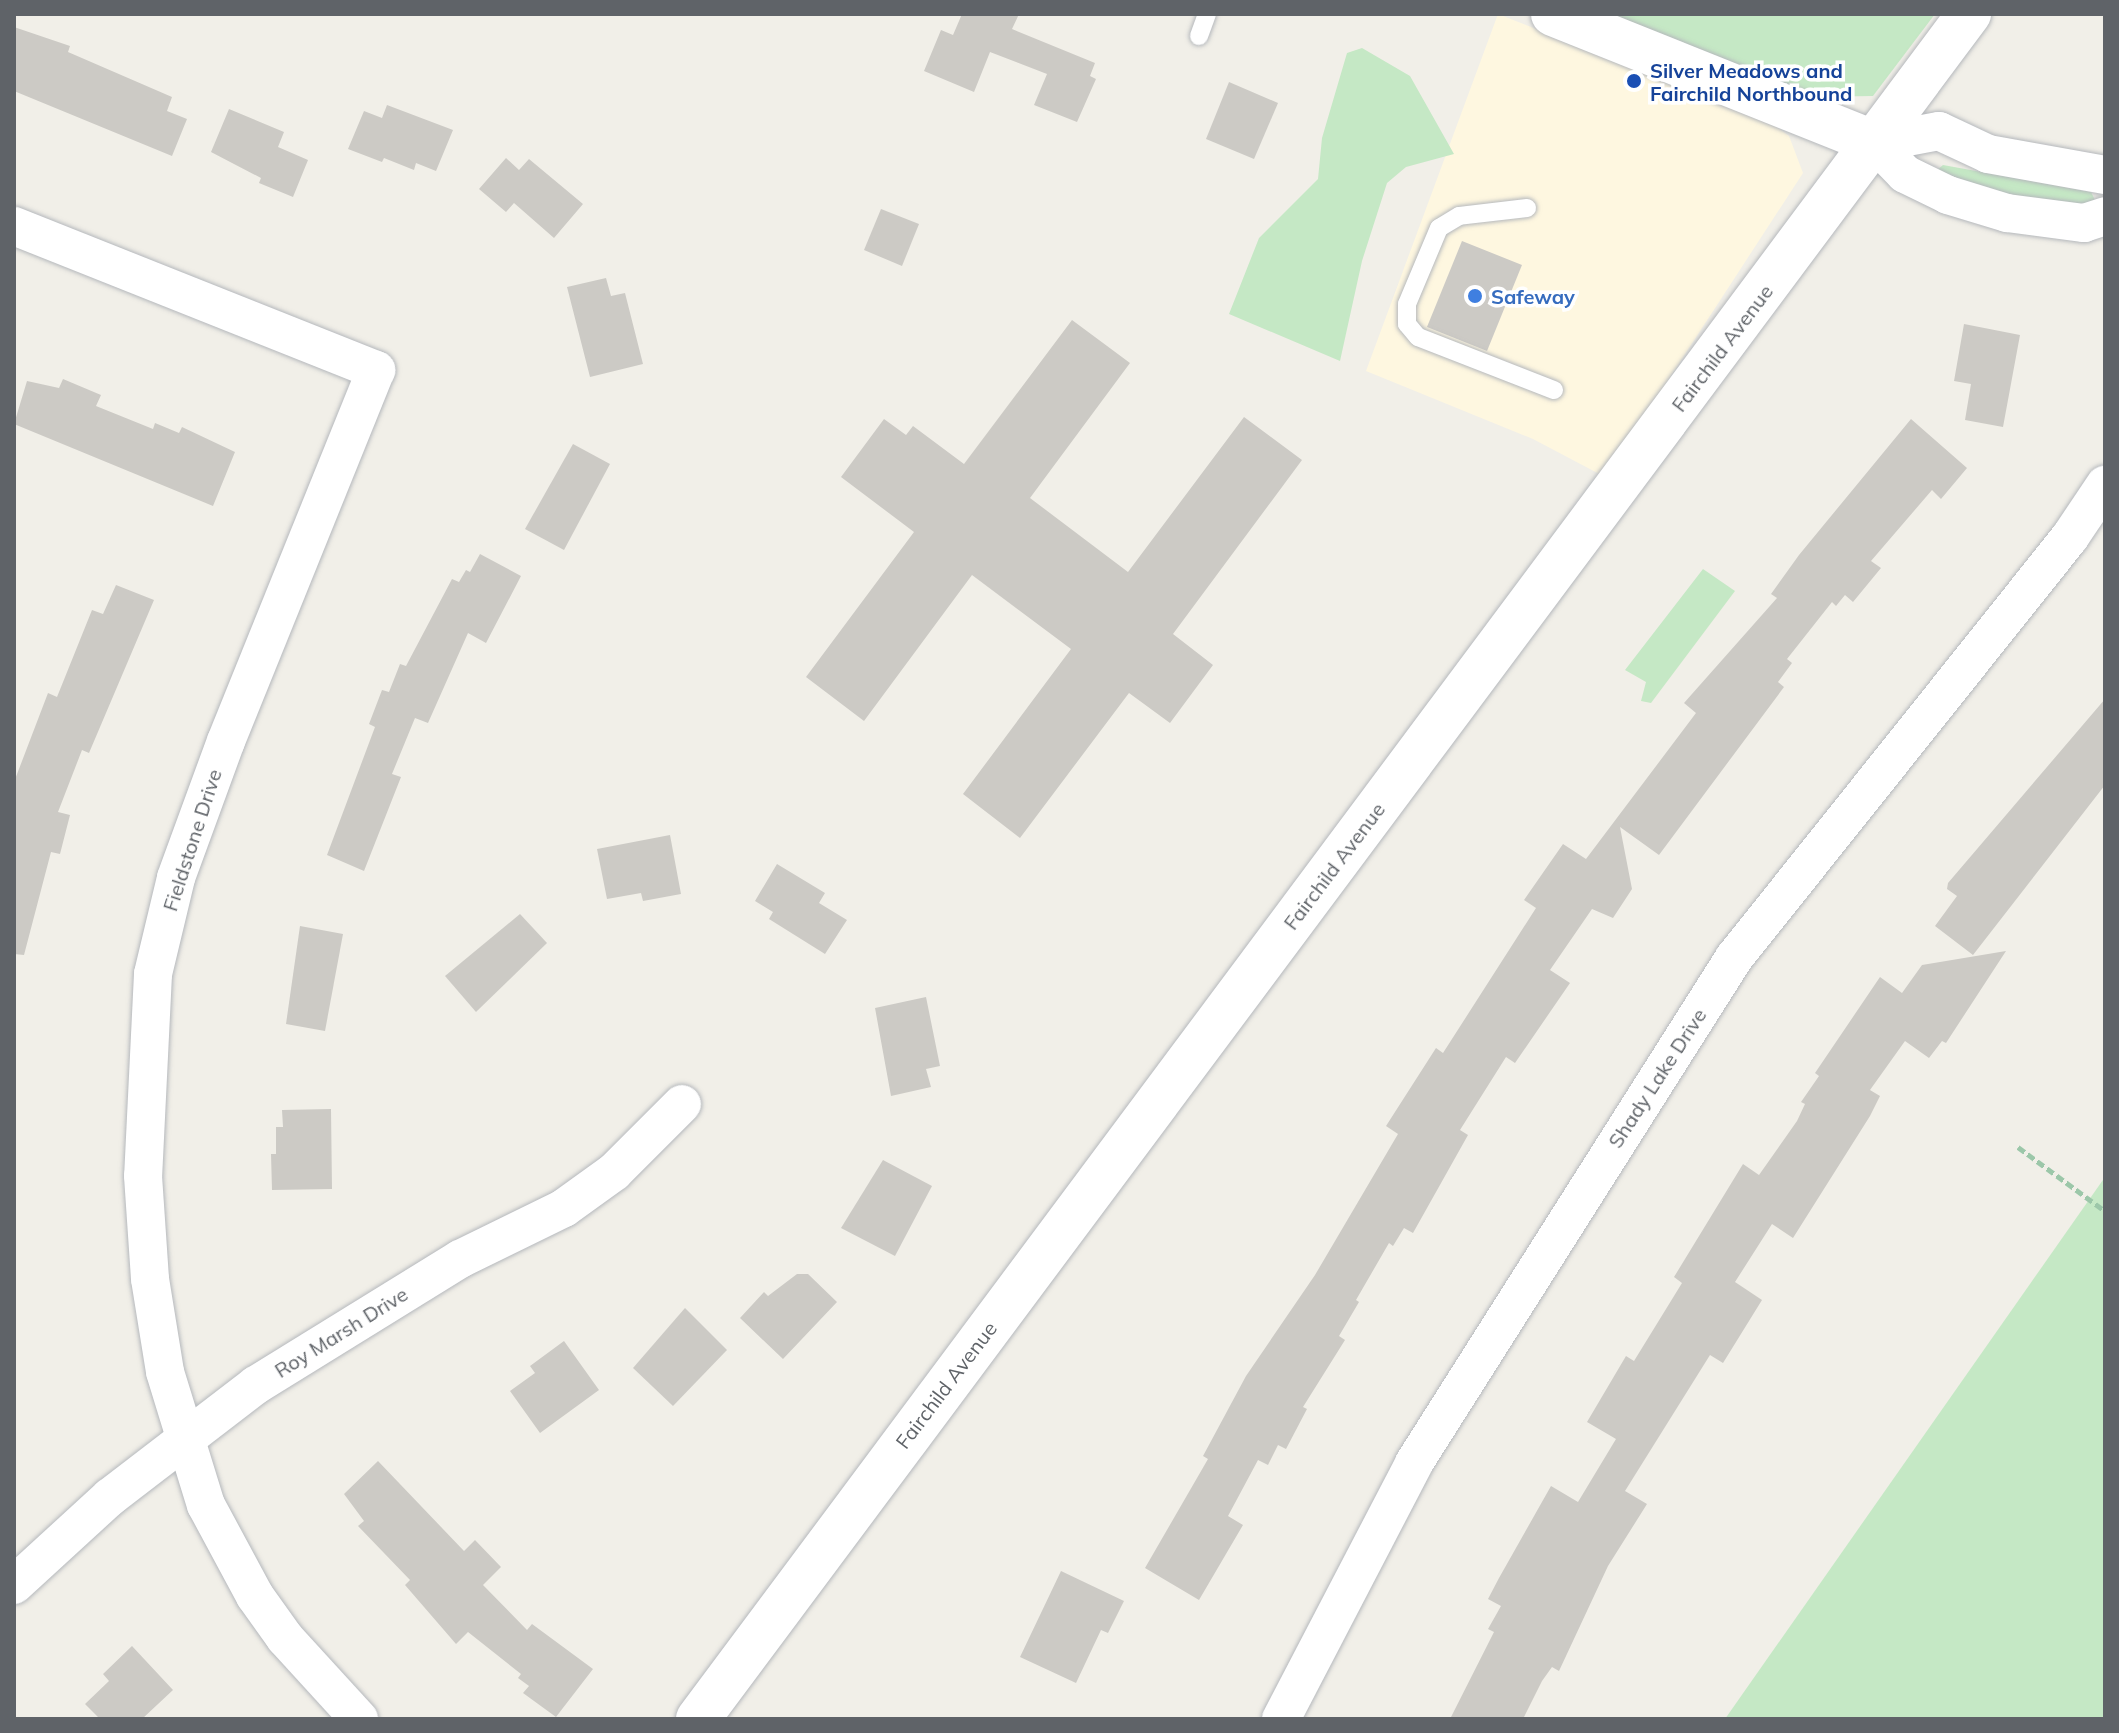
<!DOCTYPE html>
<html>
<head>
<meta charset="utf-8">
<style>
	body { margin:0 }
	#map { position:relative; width:2119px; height:1733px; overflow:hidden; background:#f1efe8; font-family:Mulish,sans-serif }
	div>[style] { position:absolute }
	.commercial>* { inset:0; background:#fef7e0 }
	.green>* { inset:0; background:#c5e8c5 }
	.building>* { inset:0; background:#cccac5 }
	.path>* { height:5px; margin-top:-2.5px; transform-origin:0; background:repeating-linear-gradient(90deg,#9cc7a9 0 8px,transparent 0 12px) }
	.roads { filter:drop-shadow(0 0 2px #b5b8bc) drop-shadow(0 0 2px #b5b8bc) }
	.lane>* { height:18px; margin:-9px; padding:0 9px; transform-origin:9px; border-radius:9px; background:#fff }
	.street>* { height:38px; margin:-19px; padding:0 19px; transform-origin:19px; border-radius:19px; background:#fff }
	.secondary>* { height:44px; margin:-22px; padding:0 22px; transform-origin:22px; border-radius:22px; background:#fff }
	.dots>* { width:22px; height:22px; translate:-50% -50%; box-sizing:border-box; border:4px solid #fff; border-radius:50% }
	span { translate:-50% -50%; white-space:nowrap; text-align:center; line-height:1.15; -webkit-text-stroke:7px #fff; paint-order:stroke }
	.transit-label { font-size:20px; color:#164399; font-weight:700 }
	.left { translate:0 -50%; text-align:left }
	.shop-label { font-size:20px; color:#366cbe; font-weight:700 }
	.street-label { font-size:20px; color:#5f6368 }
	.frame { position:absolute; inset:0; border:16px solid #5f6368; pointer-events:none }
</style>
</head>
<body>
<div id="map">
	<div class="commercial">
		<div style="clip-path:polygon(1498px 14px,1765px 118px,1789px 136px,1803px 173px,1605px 477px,1533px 439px,1366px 371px)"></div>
	</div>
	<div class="green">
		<div style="clip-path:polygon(1606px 14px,1935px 14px,1873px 96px,1811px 97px)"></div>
		<div style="clip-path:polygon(1362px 48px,1410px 76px,1454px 154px,1406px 167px,1387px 183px,1362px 261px,1340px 361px,1229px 314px,1259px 238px,1318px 179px,1322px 138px,1347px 53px)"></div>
		<div style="clip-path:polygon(1943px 165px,2091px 192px,2096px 202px,2092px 208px,1977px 190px,1937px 170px)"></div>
		<div style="clip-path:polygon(1703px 569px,1735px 591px,1651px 703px,1641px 701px,1646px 682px,1625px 670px)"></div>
		<div style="clip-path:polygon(2105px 1177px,2105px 1719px,1725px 1719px)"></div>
	</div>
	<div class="building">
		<div style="clip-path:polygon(962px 14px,1019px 14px,1012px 29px,1095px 63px,1090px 76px,1096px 79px,1077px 122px,1034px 105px,1047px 74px,990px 52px,974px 92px,924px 71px,941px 30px,953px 35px)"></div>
		<div style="clip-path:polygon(14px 27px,70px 46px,68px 52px,172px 97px,167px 111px,187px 119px,172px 156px,14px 91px)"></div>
		<div style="clip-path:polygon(1229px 82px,1278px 103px,1254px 159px,1206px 139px)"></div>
		<div style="clip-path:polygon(387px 105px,453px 130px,436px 171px,416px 163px,414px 170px,384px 158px,382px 162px,348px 149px,364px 111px,382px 118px)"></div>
		<div style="clip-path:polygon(229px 109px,284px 132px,278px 147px,308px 160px,293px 197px,259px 183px,261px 178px,211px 152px)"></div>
		<div style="clip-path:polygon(506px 158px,519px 170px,529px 159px,583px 204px,554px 238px,514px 203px,506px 212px,479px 189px)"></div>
		<div style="clip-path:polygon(881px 209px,919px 224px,902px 266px,864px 250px)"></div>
		<div style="clip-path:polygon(1462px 241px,1522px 265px,1487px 351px,1427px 327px)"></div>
		<div style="clip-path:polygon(606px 278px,611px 296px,625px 293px,643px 364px,590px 377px,567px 287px)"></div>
		<div style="clip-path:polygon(1072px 320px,1130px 363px,1030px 498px,1128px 572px,1244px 417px,1302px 460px,1173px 634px,1213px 665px,1170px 723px,1129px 693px,1020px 838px,963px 794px,1071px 649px,972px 575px,864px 721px,806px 677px,914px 532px,841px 477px,884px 419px,906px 435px,913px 426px,964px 464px)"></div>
		<div style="clip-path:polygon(1964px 324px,2020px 335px,2003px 427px,1965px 420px,1971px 384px,1954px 381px)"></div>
		<div style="clip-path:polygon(63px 379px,101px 395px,96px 406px,153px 429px,155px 423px,179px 433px,182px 427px,235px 452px,213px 506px,14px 424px,27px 381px,59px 388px)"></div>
		<div style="clip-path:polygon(1911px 419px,1967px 468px,1941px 499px,1932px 490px,1871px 561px,1881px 568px,1853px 602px,1845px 595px,1836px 606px,1832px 602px,1787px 659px,1792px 663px,1778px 682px,1784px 687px,1659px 855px,1620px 827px,1632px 889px,1613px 918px,1592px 909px,1550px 970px,1570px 983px,1515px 1063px,1506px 1057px,1460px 1130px,1468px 1135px,1413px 1233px,1404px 1228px,1393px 1246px,1389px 1243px,1356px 1300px,1359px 1302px,1339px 1336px,1345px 1340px,1303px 1407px,1307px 1409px,1286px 1449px,1278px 1445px,1268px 1465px,1258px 1460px,1228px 1516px,1243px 1525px,1199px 1600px,1145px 1568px,1208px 1459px,1203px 1456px,1246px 1376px,1315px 1275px,1398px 1134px,1386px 1126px,1436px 1048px,1443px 1053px,1536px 908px,1524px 900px,1563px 844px,1586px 859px,1696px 713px,1684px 703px,1777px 598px,1771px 594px,1799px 555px)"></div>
		<div style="clip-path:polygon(573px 444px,610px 464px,564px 550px,525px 529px)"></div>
		<div style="clip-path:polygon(480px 554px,521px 576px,486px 643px,468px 633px,428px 723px,415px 718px,392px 774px,401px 777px,364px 871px,327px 855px,375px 727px,369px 724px,382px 690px,389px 692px,400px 664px,406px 666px,452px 579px,459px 582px,466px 570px,470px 572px)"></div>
		<div style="clip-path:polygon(116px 585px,154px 600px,89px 753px,82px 750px,58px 812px,70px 815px,60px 854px,51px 852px,24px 955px,14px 954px,14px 782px,48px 693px,57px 697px,92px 610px,103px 614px)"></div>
		<div style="clip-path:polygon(2105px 699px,2105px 785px,1973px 955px,1935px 926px,1957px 896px,1947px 889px,1948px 883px)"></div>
		<div style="clip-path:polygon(670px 835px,681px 894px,643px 901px,641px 893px,607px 899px,597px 849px)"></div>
		<div style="clip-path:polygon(777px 864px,825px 893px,819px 903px,847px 920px,825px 954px,769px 919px,773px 912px,755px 901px)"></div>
		<div style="clip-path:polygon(520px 914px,547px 943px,476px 1012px,445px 976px)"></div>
		<div style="clip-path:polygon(300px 926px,343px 934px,325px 1031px,286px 1024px)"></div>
		<div style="clip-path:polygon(2006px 951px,1946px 1043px,1942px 1041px,1929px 1058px,1905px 1041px,1870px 1090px,1880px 1096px,1870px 1116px,1793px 1238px,1772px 1224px,1735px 1282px,1762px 1300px,1723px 1363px,1710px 1355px,1625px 1491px,1647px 1504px,1608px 1566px,1559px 1671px,1552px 1667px,1542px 1681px,1523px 1719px,1450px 1719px,1494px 1632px,1488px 1629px,1501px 1606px,1488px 1599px,1499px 1578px,1551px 1486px,1578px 1502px,1616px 1439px,1587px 1422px,1626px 1356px,1634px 1361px,1682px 1283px,1674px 1277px,1743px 1164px,1759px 1175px,1797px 1121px,1805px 1104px,1801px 1102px,1819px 1076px,1815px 1073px,1880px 977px,1902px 993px,1922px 965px)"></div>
		<div style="clip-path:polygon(926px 997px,940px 1066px,926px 1069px,931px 1087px,891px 1096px,875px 1008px)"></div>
		<div style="clip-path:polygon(331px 1109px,332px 1189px,272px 1190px,271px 1154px,276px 1154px,276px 1127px,283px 1127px,282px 1110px)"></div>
		<div style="clip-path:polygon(883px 1160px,932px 1186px,895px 1256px,841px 1228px)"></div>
		<div style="clip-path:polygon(797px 1274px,808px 1274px,837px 1302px,783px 1359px,740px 1318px,764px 1292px,768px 1296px)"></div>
		<div style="clip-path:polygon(685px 1308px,727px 1350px,673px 1406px,633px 1368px)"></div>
		<div style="clip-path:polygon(564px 1341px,599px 1390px,540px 1433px,510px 1391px,535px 1373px,530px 1366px)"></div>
		<div style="clip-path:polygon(378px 1461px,464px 1551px,475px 1540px,501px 1567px,483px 1585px,527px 1630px,532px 1624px,593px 1669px,556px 1717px,523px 1693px,529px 1686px,518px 1678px,521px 1674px,468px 1632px,456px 1644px,405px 1585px,410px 1580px,358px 1526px,364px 1521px,344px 1494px)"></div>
		<div style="clip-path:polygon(1061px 1571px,1124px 1601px,1108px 1633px,1101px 1630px,1076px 1683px,1020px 1657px)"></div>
		<div style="clip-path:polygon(132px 1646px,173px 1690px,142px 1719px,100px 1719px,85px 1704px,109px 1681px,103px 1674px)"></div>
	</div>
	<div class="path">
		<div style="left:2018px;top:1147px;width:108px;rotate:36.3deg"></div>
	</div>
	<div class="roads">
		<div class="lane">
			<div style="left:1199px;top:36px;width:23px;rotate:-70deg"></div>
			<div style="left:1527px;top:208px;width:68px;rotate:173.3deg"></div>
			<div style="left:1459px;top:216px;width:23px;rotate:149deg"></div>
			<div style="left:1439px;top:228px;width:82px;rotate:112.8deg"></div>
			<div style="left:1407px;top:304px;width:20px;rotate:90deg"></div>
			<div style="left:1407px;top:324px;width:17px;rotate:50deg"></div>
			<div style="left:1418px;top:337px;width:146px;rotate:21.3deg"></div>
		</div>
		<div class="street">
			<div style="left:1875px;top:143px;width:43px;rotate:45.9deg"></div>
			<div style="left:1905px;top:174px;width:48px;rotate:26deg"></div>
			<div style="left:1948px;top:195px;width:62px;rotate:17deg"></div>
			<div style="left:2007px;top:213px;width:78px;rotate:7.4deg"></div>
			<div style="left:2084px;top:223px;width:22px;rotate:-18deg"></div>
			<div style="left:1875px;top:143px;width:65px;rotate:-10.6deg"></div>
			<div style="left:1939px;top:131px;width:54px;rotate:25.1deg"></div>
			<div style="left:1988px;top:154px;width:119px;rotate:10.2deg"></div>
			<div style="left:14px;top:226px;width:390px;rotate:21.7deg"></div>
			<div style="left:376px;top:370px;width:400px;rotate:112deg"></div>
			<div style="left:226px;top:741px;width:146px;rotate:110.1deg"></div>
			<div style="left:176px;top:878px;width:99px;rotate:103.5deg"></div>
			<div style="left:153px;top:974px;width:202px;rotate:92.8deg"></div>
			<div style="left:143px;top:1176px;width:103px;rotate:86.1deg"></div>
			<div style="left:150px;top:1279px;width:94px;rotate:80.8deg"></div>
			<div style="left:165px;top:1372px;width:139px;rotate:72.9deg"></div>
			<div style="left:206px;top:1505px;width:103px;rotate:61.7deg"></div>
			<div style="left:255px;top:1596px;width:52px;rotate:54.5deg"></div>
			<div style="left:285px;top:1638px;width:110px;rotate:47.6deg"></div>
			<div style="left:14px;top:1585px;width:130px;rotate:-42.5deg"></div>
			<div style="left:110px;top:1497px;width:184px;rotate:-37.5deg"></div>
			<div style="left:256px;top:1385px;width:240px;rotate:-31.7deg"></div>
			<div style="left:460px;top:1259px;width:116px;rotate:-26.1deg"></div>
			<div style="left:564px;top:1208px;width:62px;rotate:-35.8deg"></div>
			<div style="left:614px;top:1172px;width:96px;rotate:-45deg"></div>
			<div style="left:1281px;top:1719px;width:288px;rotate:-62.5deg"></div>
			<div style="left:1414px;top:1463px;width:598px;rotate:-57.64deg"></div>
			<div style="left:1734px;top:958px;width:539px;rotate:-51.41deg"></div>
			<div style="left:2070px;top:537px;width:63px;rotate:-56.1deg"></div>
		</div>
		<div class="secondary">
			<div style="left:1553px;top:14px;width:347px;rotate:21.8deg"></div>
			<div style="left:698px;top:1719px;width:2127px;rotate:-53.3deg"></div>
		</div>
	</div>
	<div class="dots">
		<div style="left:1634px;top:81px;background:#1a4fb4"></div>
		<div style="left:1475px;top:296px;background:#3f7fe0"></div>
	</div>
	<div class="transit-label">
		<span class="left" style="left:1650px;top:82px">Silver Meadows and<br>Fairchild Northbound</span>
	</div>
	<div class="shop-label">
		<span class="left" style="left:1491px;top:296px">Safeway</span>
	</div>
	<div class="street-label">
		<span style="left:1722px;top:348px;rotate:-53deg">Fairchild Avenue</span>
		<span style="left:192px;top:840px;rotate:-72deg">Fieldstone Drive</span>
		<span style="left:1334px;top:866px;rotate:-53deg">Fairchild Avenue</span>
		<span style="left:1657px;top:1078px;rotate:-57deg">Shady Lake Drive</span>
		<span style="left:341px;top:1332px;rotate:-32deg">Roy Marsh Drive</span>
		<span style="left:946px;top:1385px;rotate:-53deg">Fairchild Avenue</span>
	</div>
	<div class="frame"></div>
</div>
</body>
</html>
